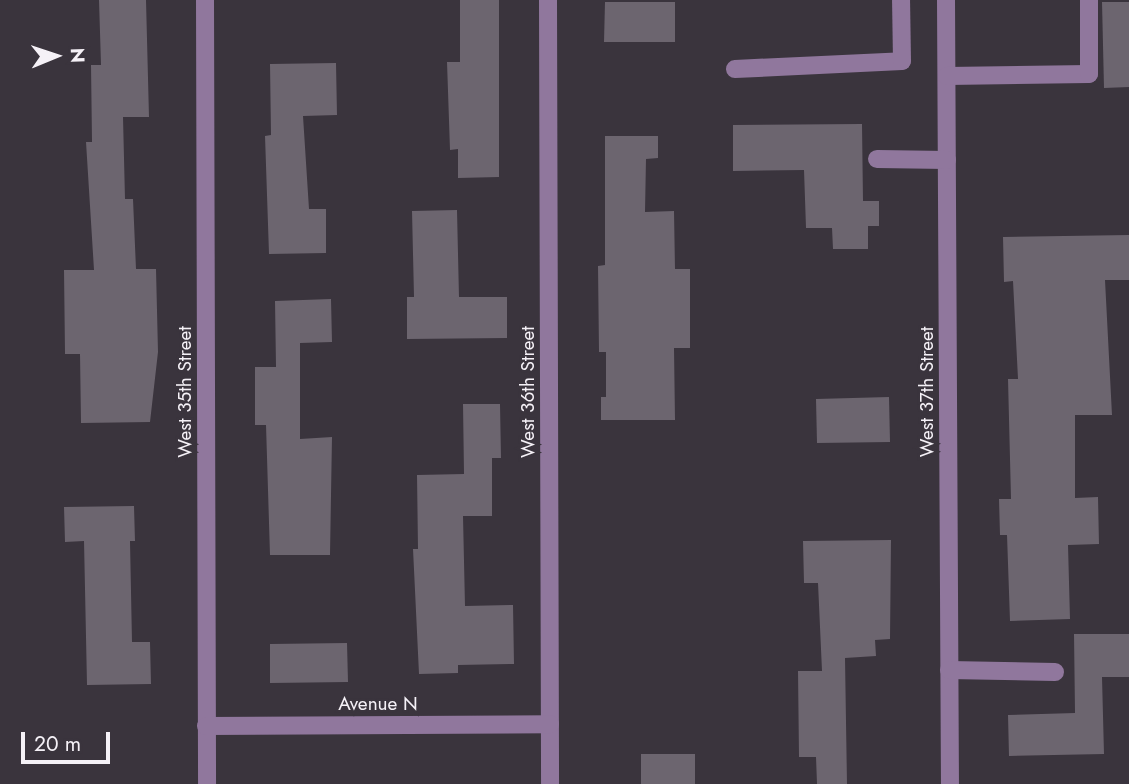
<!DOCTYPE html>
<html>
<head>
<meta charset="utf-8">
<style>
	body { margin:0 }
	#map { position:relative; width:1129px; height:784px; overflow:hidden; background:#3a343d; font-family:Jost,sans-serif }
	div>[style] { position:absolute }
	.building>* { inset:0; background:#6c656f }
	.minor>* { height:18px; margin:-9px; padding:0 9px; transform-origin:9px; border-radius:9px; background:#90779d }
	span { translate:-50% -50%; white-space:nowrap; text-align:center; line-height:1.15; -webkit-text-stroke:5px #3a343d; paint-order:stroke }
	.street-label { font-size:19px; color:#f5f1f7 }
	.north { position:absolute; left:21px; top:21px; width:70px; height:70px; -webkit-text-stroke:5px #3a343d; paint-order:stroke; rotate:88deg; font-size:19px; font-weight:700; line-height:28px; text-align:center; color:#f5f1f7 }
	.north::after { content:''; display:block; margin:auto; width:24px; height:32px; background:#f5f1f7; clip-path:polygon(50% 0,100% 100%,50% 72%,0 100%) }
	.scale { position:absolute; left:21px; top:732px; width:89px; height:32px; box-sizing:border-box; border:4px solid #f5f1f7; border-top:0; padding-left:9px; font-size:21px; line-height:24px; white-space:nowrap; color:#f5f1f7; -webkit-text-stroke:5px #3a343d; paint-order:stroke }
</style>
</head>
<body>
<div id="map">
	<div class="building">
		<div style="clip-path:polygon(99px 0,146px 0,149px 117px,123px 117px,125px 199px,133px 199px,136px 269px,156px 269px,158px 352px,150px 422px,81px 423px,80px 354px,65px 354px,64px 270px,94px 270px,86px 142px,92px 142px,91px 65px,101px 65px)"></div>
		<div style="clip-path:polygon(460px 0,499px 0,499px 177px,458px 178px,458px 149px,450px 150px,447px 62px,460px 62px)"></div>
		<div style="clip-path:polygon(605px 2px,675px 2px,675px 42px,604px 42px)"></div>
		<div style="clip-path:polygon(1102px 2px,1129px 2px,1129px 87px,1104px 88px)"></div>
		<div style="clip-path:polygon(336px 63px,337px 115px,303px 116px,309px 209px,326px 209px,326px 253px,269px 254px,265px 136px,271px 135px,270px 64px)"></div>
		<div style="clip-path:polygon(862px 124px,863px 201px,879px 201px,879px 226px,868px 226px,868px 249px,833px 249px,832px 228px,806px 228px,804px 170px,733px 171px,733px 125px)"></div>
		<div style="clip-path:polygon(605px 136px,658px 136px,658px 158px,646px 159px,645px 212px,674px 211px,675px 269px,690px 269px,690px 348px,674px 348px,675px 420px,601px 420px,601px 397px,606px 397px,606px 352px,599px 352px,598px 266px,605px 265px)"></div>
		<div style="clip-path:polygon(457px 210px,459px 297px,507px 297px,507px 338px,407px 339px,407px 297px,414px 297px,412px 211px)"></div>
		<div style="clip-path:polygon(1129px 235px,1129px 280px,1105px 280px,1112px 415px,1075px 415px,1075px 498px,1098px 497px,1099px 544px,1068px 545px,1070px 619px,1010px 621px,1007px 535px,1000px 535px,999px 499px,1011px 499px,1008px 379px,1018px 379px,1013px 281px,1004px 282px,1003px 237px)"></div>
		<div style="clip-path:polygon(331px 299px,332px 342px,300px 343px,300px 439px,332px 437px,330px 555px,270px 555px,266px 425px,255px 425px,255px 367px,276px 367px,275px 301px)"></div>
		<div style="clip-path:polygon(889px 397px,890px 442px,817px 443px,816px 399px)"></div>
		<div style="clip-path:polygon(463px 404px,500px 404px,501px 458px,492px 458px,492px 516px,463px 516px,465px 606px,513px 605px,514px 664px,458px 665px,458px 673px,419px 674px,413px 549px,418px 549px,417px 475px,464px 474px)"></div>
		<div style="clip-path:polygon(134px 506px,135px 541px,130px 541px,132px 642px,150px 642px,151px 684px,87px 685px,84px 541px,65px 542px,64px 507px)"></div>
		<div style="clip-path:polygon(891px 540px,890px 639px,875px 640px,876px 656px,845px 658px,847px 784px,817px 784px,816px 757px,799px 757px,798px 671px,822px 671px,818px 583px,804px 583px,803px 541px)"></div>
		<div style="clip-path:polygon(1074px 634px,1129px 634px,1129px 677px,1102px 677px,1104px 754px,1009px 756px,1008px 715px,1075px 713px)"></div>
		<div style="clip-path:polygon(347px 643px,348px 682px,270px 683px,270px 644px)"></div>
		<div style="clip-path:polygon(641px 754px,695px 754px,695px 784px,641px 784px)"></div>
	</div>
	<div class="minor">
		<div style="left:205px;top:0;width:784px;rotate:89.85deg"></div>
		<div style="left:548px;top:0;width:784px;rotate:89.85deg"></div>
		<div style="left:946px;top:0;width:784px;rotate:89.71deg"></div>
		<div style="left:735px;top:69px;width:167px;rotate:-2.7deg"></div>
		<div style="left:902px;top:61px;width:61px;rotate:-90.9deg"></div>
		<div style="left:947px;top:76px;width:142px;rotate:-0.8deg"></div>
		<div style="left:1089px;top:74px;width:74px;rotate:-90deg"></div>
		<div style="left:877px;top:159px;width:70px;rotate:0.8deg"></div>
		<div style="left:949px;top:670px;width:106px;rotate:1.1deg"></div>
		<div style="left:206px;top:726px;width:344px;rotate:-0.3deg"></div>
	</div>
	<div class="street-label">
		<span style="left:185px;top:392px;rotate:-90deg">West 35th Street</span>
		<span style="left:528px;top:392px;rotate:-90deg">West 36th Street</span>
		<span style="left:927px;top:392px;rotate:-90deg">West 37th Street</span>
		<span style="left:378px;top:704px">Avenue N</span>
	</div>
	<div class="north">N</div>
	<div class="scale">20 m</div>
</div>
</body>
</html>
